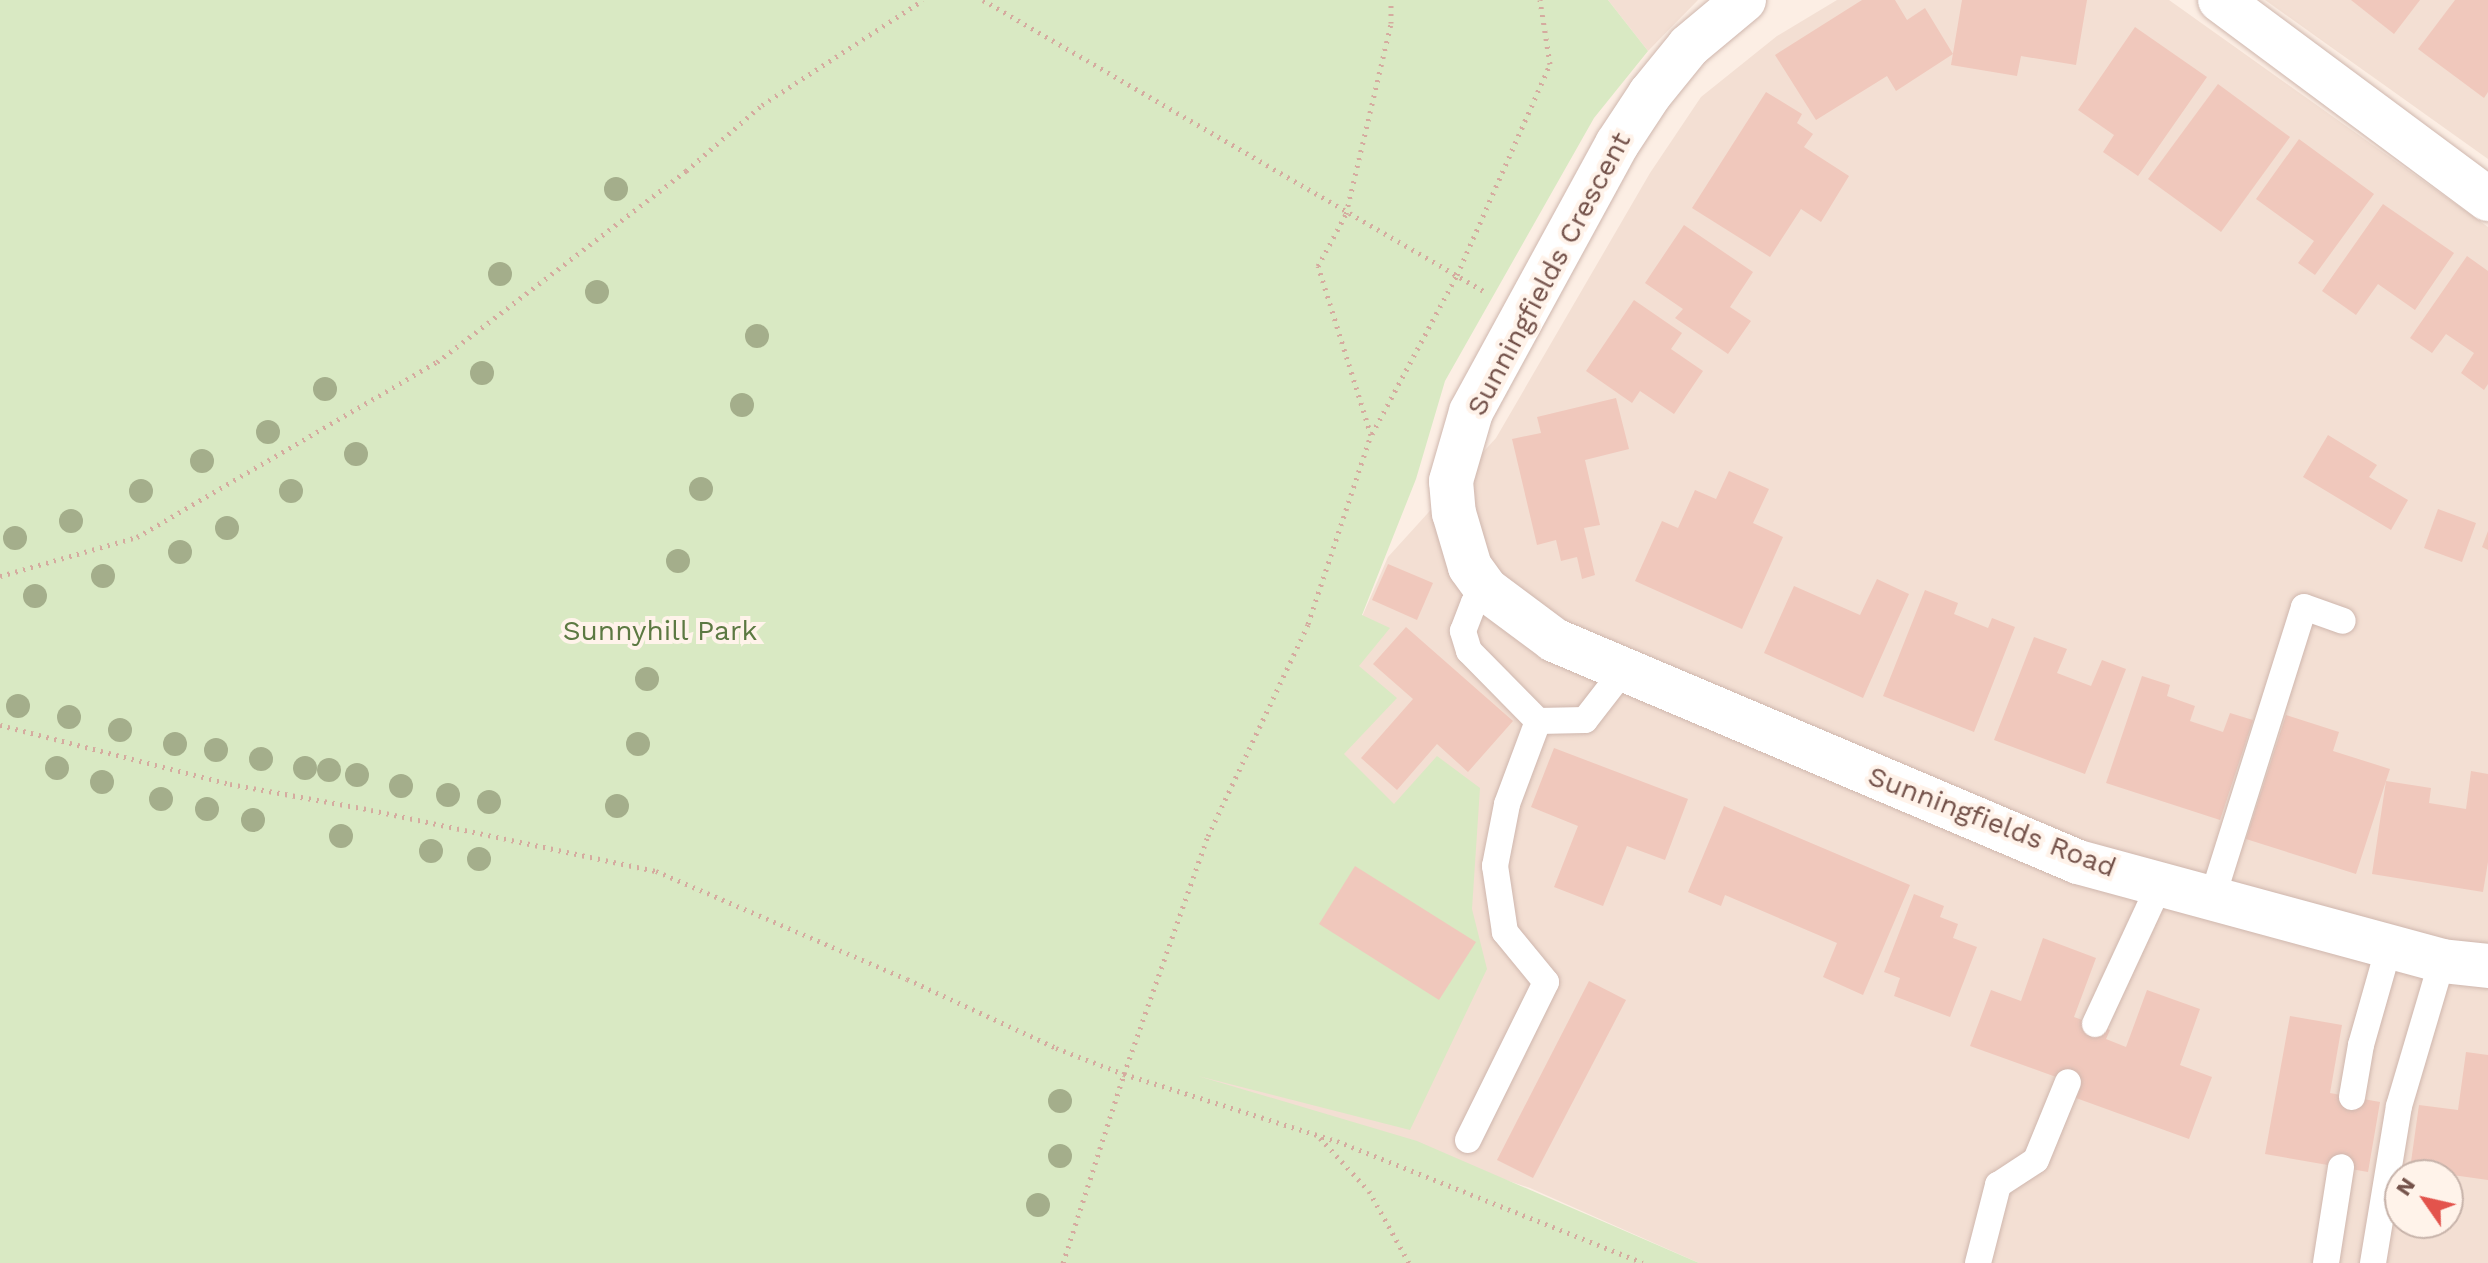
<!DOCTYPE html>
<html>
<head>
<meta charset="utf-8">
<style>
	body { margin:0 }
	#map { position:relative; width:2488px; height:1263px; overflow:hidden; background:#fceee4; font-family:"Work Sans",sans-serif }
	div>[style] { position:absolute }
	.residential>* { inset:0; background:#f3dfd3 }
	.green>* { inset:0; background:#d9e9c3 }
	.building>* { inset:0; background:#f0c8bc }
	.path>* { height:5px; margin-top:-2.5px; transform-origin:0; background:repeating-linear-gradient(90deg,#d5ab9f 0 2px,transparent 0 8px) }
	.roads { filter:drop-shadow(0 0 2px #cfb7ae) drop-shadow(0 0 2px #cfb7ae) }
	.lane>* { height:26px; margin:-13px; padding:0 13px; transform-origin:13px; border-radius:13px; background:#fff }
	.street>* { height:44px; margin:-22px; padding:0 22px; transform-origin:22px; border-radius:22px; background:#fff }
	.trees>* { width:24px; height:24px; margin:-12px; border-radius:50%; background:#a4ae8b }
	span { translate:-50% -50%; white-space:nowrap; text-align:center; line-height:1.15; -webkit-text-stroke:8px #fff3ea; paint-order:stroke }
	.street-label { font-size:28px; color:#74524a }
	.park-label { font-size:28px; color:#5c7942 }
	.north { position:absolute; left:2384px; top:1159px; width:80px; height:80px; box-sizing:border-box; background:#fff3ea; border:2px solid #c7b3aa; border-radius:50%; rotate:304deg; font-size:22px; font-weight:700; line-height:32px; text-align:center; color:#74524a }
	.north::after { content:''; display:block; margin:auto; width:28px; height:36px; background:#e3534c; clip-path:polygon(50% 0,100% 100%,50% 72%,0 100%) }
</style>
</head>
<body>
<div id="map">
	<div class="residential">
		<div style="clip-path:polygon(1608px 0,1698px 0,1648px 51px)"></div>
		<div style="clip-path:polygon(evenodd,1837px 0,2169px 0,2488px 227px,2488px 1263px,1699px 1263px,1530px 1188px,1166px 1067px,1388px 557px,1496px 438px,1650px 173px,1701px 97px,1777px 36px,1837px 0,2400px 1175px,2448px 1175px,2448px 1223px,2400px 1223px,2400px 1175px)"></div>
		<div style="clip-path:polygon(2265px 0,2488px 0,2488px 159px)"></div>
	</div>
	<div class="green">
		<div style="clip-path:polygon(0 0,1608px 0,1648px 51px,1594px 118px,1445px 381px,1416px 479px,1362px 615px,1390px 628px,1359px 666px,1397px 698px,1344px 754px,1394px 804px,1437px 756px,1480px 788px,1472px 909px,1487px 969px,1410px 1130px,1198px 1076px,1417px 1141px,1699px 1263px,0 1263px)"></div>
	</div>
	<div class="building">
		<div style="clip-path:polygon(1862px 0,1895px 0,1907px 20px,1925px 8px,1953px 54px,1896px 91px,1887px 76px,1816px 120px,1775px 55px)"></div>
		<div style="clip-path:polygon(1962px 0,2087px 0,2076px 65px,2021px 56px,2017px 76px,1951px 65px)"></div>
		<div style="clip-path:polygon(2351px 0,2420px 0,2394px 34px)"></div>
		<div style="clip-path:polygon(2455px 0,2488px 0,2488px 92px,2484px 98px,2418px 49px)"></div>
		<div style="clip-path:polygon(2135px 27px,2207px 77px,2138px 176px,2103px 152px,2114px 135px,2078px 110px)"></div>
		<div style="clip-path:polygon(2218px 84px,2290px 137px,2221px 232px,2148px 179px)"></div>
		<div style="clip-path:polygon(1766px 92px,1802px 114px,1797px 123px,1813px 134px,1804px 147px,1849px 176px,1821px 222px,1801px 209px,1770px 257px,1692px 208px)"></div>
		<div style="clip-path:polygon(2299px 139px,2374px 194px,2315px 275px,2298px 263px,2314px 241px,2256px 199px)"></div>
		<div style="clip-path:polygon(2383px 204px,2454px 253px,2415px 310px,2378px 284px,2356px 315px,2322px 291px)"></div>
		<div style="clip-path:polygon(1684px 225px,1753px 272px,1730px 307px,1751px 321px,1728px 354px,1675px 318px,1683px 309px,1645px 283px)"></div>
		<div style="clip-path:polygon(2467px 256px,2488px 271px,2488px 384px,2484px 390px,2461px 373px,2474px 353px,2446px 334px,2432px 353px,2410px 338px)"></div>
		<div style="clip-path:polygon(1634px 300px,1682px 333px,1671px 349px,1703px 371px,1674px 414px,1640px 391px,1632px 403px,1586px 371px)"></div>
		<div style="clip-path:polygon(1616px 398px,1629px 449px,1585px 460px,1600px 525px,1584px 528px,1595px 575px,1582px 579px,1577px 557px,1561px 561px,1556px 540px,1537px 545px,1512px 439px,1541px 433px,1537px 417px)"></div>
		<div style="clip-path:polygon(2328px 435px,2377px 465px,2369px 477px,2408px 500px,2391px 530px,2303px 477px)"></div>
		<div style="clip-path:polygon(1729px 471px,1769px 489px,1753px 523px,1783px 537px,1742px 629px,1635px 581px,1662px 521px,1678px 528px,1695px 490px,1716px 499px)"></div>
		<div style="clip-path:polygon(2438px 509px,2476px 523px,2462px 562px,2424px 548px)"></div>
		<div style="clip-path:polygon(2488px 531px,2488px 550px,2482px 547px)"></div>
		<div style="clip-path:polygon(1388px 564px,1433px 583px,1417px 620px,1372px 600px)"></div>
		<div style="clip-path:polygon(1877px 579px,1909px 594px,1863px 698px,1764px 653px,1794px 586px,1860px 615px)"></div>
		<div style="clip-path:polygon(1925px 590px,1958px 603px,1954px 614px,1988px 628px,1992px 618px,2015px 627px,1974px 732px,1883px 696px)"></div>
		<div style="clip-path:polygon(1406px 627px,1513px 721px,1468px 772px,1437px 744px,1397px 790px,1361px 758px,1413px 699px,1373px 664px)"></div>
		<div style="clip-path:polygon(2034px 637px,2067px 649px,2057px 673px,2091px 686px,2102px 660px,2126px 669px,2085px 774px,1994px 740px)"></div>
		<div style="clip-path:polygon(2142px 676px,2170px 685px,2167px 696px,2195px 706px,2190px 721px,2223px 732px,2230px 713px,2253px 720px,2220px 820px,2106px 783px)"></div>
		<div style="clip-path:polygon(2286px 715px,2339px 732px,2333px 751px,2390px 769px,2386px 781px,2431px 788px,2429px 803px,2466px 809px,2471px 771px,2488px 774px,2488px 862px,2483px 892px,2372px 874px,2386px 781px,2356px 874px,2246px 839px)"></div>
		<div style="clip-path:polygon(1554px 748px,1688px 799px,1665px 860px,1627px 846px,1603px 906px,1554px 887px,1578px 826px,1531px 807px)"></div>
		<div style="clip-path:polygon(1724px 806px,1910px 885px,1863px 995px,1823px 977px,1837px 943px,1725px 895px,1721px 906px,1688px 892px)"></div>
		<div style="clip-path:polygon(1355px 866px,1476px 942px,1439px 1000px,1319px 924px)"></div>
		<div style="clip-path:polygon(1914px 894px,1944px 906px,1940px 917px,1958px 924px,1953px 938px,1977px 947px,1950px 1017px,1894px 996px,1900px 978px,1884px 972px)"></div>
		<div style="clip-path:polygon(2043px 938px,2096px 958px,2074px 1017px,2110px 1030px,2106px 1039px,2126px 1047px,2147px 990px,2200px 1009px,2180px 1065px,2212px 1077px,2189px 1139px,2076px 1098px,2081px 1086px,1970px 1046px,1991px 990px,2021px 1001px)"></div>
		<div style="clip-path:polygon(1589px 981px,1626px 1000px,1533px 1178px,1497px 1160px)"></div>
		<div style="clip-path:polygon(2290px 1016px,2342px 1025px,2330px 1093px,2380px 1102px,2368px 1172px,2265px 1154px)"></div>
		<div style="clip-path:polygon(2466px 1052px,2488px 1055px,2488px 1180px,2410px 1169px,2419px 1105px,2458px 1110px)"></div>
	</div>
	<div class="path">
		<div style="left:983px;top:0;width:583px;rotate:30.17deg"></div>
		<div style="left:1372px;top:434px;width:180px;rotate:-61.9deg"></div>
		<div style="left:1457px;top:275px;width:231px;rotate:-66.2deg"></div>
		<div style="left:1550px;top:64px;width:65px;rotate:-98.9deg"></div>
		<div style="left:0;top:576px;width:142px;rotate:-15.9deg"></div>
		<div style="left:137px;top:537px;width:347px;rotate:-30.3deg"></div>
		<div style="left:437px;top:362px;width:314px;rotate:-37.5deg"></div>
		<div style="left:686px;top:171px;width:101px;rotate:-41deg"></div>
		<div style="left:762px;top:105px;width:192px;rotate:-33.1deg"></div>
		<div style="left:0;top:725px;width:237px;rotate:14.4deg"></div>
		<div style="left:230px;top:784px;width:143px;rotate:10.4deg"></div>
		<div style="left:371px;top:810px;width:291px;rotate:12.1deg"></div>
		<div style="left:656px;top:871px;width:273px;rotate:23.3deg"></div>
		<div style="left:907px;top:979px;width:164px;rotate:24.8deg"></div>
		<div style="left:1056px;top:1048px;width:73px;rotate:20.9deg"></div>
		<div style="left:1124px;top:1074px;width:223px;rotate:17.5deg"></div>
		<div style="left:1337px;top:1141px;width:329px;rotate:21.7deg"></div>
		<div style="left:1320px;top:1138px;width:72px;rotate:47.2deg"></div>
		<div style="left:1369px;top:1191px;width:82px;rotate:60.9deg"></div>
		<div style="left:1063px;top:1263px;width:199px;rotate:-72.1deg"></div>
		<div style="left:1124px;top:1074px;width:252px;rotate:-70.6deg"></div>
		<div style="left:1208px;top:836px;width:234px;rotate:-64.7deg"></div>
		<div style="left:1308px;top:624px;width:199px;rotate:-71.6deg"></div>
		<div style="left:1371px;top:435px;width:177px;rotate:-107.4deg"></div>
		<div style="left:1318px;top:266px;width:59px;rotate:-61.7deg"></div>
		<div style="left:1346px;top:214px;width:196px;rotate:-76.7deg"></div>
		<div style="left:1391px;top:23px;width:23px;rotate:-90deg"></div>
	</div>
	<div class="roads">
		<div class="lane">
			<div style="left:1538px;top:721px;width:47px;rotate:-1.2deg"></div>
			<div style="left:1585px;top:720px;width:62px;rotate:-52.2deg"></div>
			<div style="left:2212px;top:899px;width:306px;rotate:-72.5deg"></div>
			<div style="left:2304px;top:607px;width:41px;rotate:19.7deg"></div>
			<div style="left:2095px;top:1024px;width:154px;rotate:-65.1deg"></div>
			<div style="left:2352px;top:1097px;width:53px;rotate:-80.2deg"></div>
			<div style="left:2361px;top:1045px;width:102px;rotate:-74.1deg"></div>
			<div style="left:1468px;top:1140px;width:176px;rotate:-63.7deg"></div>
			<div style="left:1546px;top:982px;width:65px;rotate:-129.4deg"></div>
			<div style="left:1505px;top:932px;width:67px;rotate:-98.6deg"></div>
			<div style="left:1495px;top:866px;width:63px;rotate:-79deg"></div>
			<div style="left:1507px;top:804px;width:89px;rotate:-69.5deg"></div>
			<div style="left:1538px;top:721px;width:98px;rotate:-134.6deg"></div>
			<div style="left:1469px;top:651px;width:21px;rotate:-107deg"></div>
			<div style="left:1463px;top:631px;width:30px;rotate:-69deg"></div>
			<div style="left:1474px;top:603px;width:18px;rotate:-45deg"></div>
			<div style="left:1978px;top:1263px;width:81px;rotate:-75.6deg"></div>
			<div style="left:1998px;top:1185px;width:45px;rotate:-33.3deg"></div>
			<div style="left:2036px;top:1160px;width:84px;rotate:-67.7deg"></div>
			<div style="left:2326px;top:1263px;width:97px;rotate:-81.1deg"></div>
			<div style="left:2373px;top:1263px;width:159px;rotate:-80.6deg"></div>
			<div style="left:2399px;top:1106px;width:151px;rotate:-73.5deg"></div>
		</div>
		<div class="street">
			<div style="left:1744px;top:0;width:72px;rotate:140.1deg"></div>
			<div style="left:1689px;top:46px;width:62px;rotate:129.1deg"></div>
			<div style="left:1650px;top:94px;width:60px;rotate:123.4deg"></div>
			<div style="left:1617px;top:144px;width:305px;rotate:118.6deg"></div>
			<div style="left:1471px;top:412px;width:72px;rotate:106.2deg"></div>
			<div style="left:1451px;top:481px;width:32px;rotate:85deg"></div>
			<div style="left:1454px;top:513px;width:56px;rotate:73.5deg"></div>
			<div style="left:1470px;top:567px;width:29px;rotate:54deg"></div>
			<div style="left:1487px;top:590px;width:84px;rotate:36.7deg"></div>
			<div style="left:1554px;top:640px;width:569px;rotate:22.96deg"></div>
			<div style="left:2078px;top:862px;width:377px;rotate:15.2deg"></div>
			<div style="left:2442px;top:961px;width:46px;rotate:6.2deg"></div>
			<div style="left:2220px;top:0;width:334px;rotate:36.6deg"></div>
		</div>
	</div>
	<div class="trees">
		<div style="left:616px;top:189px"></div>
		<div style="left:500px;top:274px"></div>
		<div style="left:597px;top:292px"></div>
		<div style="left:757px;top:336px"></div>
		<div style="left:482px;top:373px"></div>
		<div style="left:325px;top:389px"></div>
		<div style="left:742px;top:405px"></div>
		<div style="left:268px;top:432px"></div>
		<div style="left:356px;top:454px"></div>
		<div style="left:202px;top:461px"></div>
		<div style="left:701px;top:489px"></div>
		<div style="left:141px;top:491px"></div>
		<div style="left:291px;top:491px"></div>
		<div style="left:71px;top:521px"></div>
		<div style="left:227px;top:528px"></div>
		<div style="left:15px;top:538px"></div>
		<div style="left:180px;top:552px"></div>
		<div style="left:678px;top:561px"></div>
		<div style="left:103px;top:576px"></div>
		<div style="left:35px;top:596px"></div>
		<div style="left:647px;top:679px"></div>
		<div style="left:18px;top:706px"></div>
		<div style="left:69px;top:717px"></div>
		<div style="left:120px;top:730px"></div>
		<div style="left:175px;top:744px"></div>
		<div style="left:638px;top:744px"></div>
		<div style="left:216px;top:750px"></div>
		<div style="left:261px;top:759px"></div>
		<div style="left:57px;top:768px"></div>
		<div style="left:305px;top:768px"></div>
		<div style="left:329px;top:770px"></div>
		<div style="left:357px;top:775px"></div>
		<div style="left:102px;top:782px"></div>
		<div style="left:401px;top:786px"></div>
		<div style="left:448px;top:795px"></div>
		<div style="left:161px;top:799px"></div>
		<div style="left:489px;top:802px"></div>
		<div style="left:617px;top:806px"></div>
		<div style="left:207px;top:809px"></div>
		<div style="left:253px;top:820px"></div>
		<div style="left:341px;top:836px"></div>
		<div style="left:431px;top:851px"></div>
		<div style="left:479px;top:859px"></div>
		<div style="left:1060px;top:1101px"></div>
		<div style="left:1060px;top:1156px"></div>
		<div style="left:1038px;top:1205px"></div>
	</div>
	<div class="street-label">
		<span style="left:1549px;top:274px;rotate:-62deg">Sunningfields Crescent</span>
		<span style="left:1992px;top:822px;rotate:21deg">Sunningfields Road</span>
	</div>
	<div class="park-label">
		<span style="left:660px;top:631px">Sunnyhill Park</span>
	</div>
	<div class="north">N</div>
</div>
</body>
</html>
